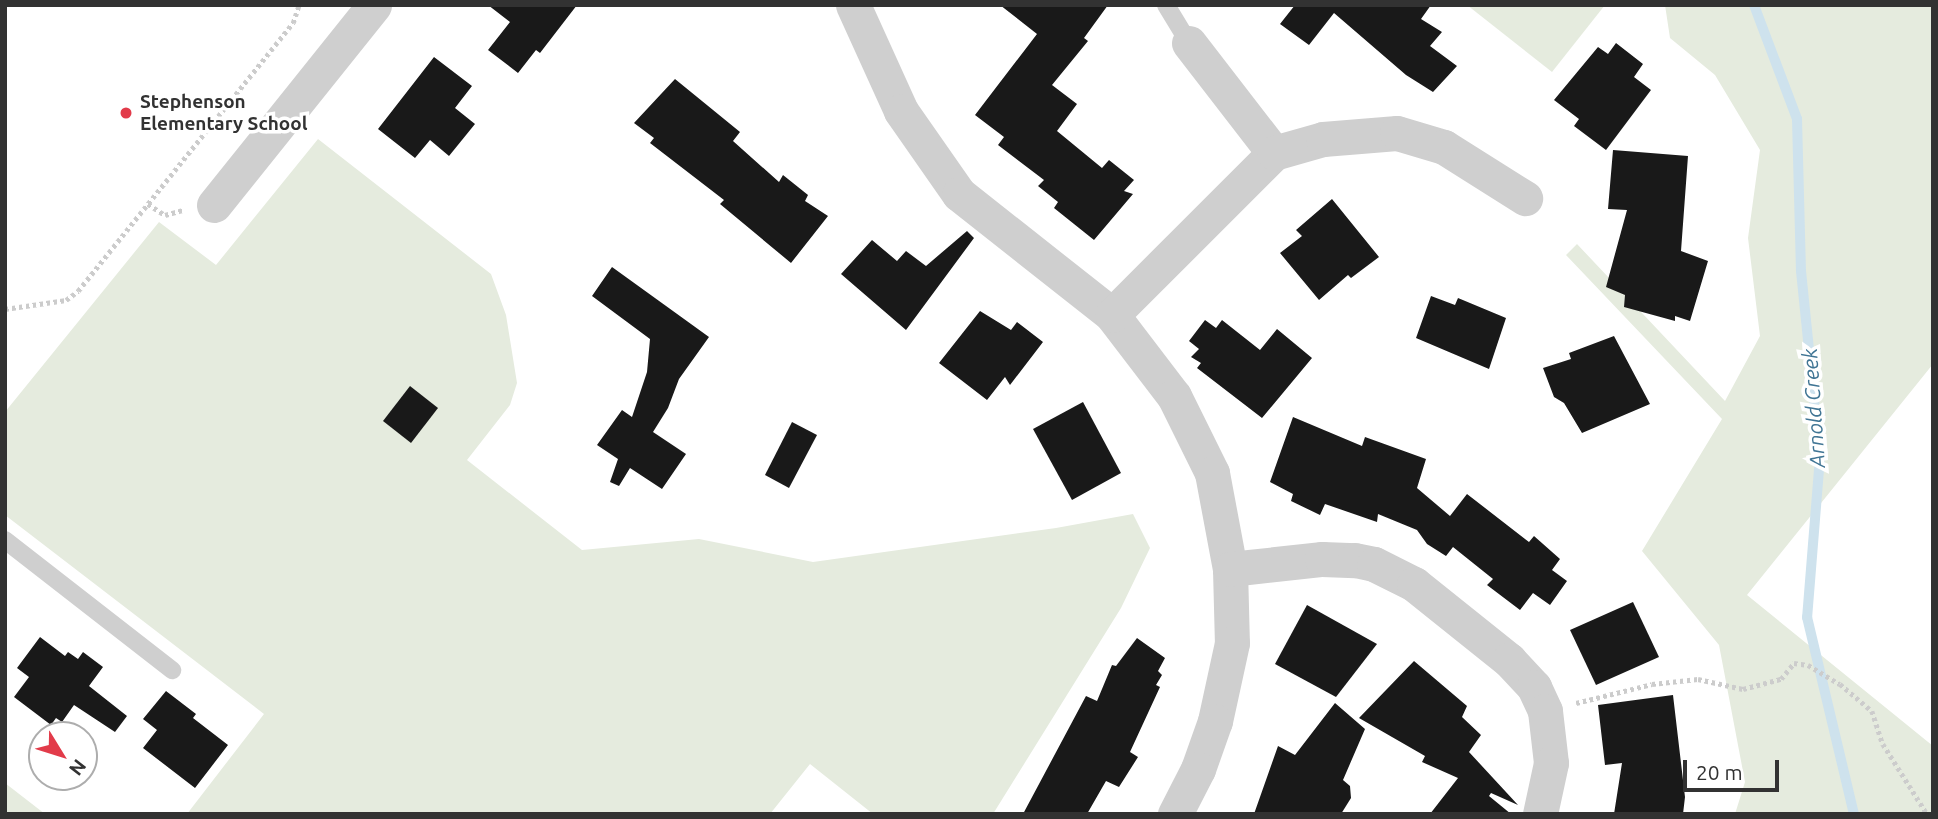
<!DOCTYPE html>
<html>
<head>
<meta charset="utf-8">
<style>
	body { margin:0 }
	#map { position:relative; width:1938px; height:819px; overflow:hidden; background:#fff; font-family:Ubuntu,sans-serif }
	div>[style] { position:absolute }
	.green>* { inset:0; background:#e5ebde }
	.stream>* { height:10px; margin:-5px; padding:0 5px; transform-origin:5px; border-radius:5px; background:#cee2ed }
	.building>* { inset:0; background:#191919 }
	.path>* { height:4.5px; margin-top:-2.25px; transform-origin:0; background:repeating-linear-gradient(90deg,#ccc 0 3.5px,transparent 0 7px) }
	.service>* { height:18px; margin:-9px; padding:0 9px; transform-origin:9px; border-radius:9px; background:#cfcfcf }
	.minor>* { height:35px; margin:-17.5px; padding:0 17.5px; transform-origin:17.5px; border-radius:17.5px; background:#cfcfcf }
	.dots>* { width:19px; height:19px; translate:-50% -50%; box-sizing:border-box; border:4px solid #fff; border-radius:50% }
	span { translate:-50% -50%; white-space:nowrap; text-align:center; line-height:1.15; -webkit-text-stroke:7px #fff; paint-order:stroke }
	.poi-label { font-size:19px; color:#323232; font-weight:700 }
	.left { translate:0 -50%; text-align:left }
	.water-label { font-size:21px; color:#407594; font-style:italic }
	.frame { position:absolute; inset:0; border:7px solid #323232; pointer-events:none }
	.north { position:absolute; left:28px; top:721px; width:70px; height:70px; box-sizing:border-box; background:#fff; border:2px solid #adadad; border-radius:50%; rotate:128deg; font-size:19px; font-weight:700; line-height:28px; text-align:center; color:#323232 }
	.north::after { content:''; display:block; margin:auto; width:24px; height:32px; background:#e23b4a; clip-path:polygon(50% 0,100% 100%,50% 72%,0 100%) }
	.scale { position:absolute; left:1683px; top:760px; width:96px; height:32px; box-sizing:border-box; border:4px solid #323232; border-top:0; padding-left:9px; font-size:21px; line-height:24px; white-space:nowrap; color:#323232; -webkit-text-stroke:5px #fff; paint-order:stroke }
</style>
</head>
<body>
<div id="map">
	<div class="green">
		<div style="clip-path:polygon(1467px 5px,1605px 5px,1552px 72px)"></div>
		<div style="clip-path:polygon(1665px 5px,1933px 5px,1933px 364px,1747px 595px,1933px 746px,1933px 814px,1735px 814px,1745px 782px,1719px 645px,1642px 551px,1722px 419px,1566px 255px,1577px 244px,1725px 401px,1760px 336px,1748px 238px,1760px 150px,1715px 75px,1670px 38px)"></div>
		<div style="clip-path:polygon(318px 139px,491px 274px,506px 315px,517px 383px,510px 405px,467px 460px,582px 550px,699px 539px,813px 562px,1056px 528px,1133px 514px,1150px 548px,1121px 608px,993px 814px,873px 814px,810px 764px,770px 814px,187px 814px,264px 714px,5px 515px,5px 412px,159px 222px,216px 265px)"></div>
		<div style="clip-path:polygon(5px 783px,45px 814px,5px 814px)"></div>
	</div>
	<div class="stream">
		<div style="left:1754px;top:5px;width:122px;rotate:69.3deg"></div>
		<div style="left:1797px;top:119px;width:152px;rotate:88.5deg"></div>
		<div style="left:1801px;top:271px;width:187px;rotate:84.2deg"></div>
		<div style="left:1820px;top:457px;width:161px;rotate:94.6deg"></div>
		<div style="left:1807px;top:617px;width:203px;rotate:76.6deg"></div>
	</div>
	<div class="building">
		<div style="clip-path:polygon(488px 5px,577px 5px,540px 53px,536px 50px,518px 73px,488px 50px,510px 22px)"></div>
		<div style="clip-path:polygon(1000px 5px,1108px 5px,1084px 38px,1088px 41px,1052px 85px,1077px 104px,1057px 131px,1102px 168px,1109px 160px,1134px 180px,1124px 191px,1133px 194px,1094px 240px,1054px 208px,1058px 202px,1038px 186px,1044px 180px,998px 145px,1004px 137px,975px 115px,1037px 34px)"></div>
		<div style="clip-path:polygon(1295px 5px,1431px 5px,1421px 19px,1442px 32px,1430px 46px,1457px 66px,1433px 92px,1406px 75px,1334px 13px,1309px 45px,1280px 24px)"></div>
		<div style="clip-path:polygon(1616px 43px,1643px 64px,1634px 77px,1651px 90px,1606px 150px,1574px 126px,1579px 119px,1554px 100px,1598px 47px,1608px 54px)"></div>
		<div style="clip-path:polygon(434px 57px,472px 86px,455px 108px,475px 124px,449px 156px,430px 140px,415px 158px,378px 129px)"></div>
		<div style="clip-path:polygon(675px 79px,740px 132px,733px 141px,779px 182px,783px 175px,808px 195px,805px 201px,828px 216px,791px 263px,720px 204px,724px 200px,650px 143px,654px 138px,634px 123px)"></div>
		<div style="clip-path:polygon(1613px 150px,1688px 156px,1681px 251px,1708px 261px,1690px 321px,1675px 316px,1675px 321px,1624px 307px,1625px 295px,1606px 287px,1627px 210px,1608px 209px)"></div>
		<div style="clip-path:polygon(1332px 199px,1379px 257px,1351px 278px,1348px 275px,1319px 300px,1280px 253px,1302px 236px,1296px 230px)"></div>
		<div style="clip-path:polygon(967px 231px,974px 238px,906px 330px,841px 274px,872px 240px,897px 261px,906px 251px,926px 266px)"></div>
		<div style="clip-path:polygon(612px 267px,709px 337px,679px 379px,668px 408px,653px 432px,686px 454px,662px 489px,630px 468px,619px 486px,610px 482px,618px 459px,597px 445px,622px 410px,632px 417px,647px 372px,650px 339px,592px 296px)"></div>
		<div style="clip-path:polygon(1431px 296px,1455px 305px,1458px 298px,1506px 318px,1489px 369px,1416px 338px)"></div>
		<div style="clip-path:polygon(980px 311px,1011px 330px,1017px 322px,1043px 342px,1010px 385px,1005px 377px,987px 400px,939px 363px)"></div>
		<div style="clip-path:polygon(1205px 320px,1216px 328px,1222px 320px,1260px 350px,1277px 329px,1312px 358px,1262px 418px,1197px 368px,1201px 363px,1191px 357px,1199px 349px,1189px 341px)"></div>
		<div style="clip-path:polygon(1614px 336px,1650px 404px,1582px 433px,1564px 403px,1554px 397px,1543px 368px,1571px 359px,1569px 353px)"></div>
		<div style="clip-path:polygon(410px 386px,438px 408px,411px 443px,383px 421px)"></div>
		<div style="clip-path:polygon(1083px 402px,1121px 473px,1072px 500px,1033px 429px)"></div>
		<div style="clip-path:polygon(1293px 417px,1362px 446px,1365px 437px,1426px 459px,1417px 488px,1450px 516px,1467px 494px,1529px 542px,1534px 536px,1560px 559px,1552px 570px,1567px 581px,1550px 605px,1533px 593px,1520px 610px,1487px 585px,1493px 579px,1453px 547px,1446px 556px,1427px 544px,1417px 530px,1378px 514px,1377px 522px,1325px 504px,1320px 515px,1291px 501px,1293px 494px,1270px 482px)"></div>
		<div style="clip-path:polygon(792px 422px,817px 435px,789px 488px,765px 475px)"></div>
		<div style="clip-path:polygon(1633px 602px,1659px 657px,1596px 685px,1570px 630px)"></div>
		<div style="clip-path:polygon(1307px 605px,1377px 644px,1336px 697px,1275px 664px)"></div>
		<div style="clip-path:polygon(40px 637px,65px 656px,68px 652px,78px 659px,83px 652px,103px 667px,89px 686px,127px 716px,115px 732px,74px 705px,62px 722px,56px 718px,51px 725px,14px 697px,29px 677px,17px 668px)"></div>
		<div style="clip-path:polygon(1137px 638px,1165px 658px,1158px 671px,1162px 675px,1156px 685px,1160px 687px,1130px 752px,1138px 757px,1119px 787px,1106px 781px,1087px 814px,1023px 814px,1086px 696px,1097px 701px,1112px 665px,1116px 666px)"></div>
		<div style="clip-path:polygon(1414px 661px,1467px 706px,1462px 717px,1481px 735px,1469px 752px,1518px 805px,1491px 793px,1489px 796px,1511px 814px,1430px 814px,1458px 778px,1422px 762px,1425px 756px,1359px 718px)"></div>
		<div style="clip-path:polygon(166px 691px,196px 714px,193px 718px,228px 745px,195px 788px,143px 748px,157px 730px,143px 719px)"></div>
		<div style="clip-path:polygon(1673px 695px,1685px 797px,1683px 814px,1614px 814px,1622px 763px,1605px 765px,1598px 705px)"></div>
		<div style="clip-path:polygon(1335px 703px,1365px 729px,1343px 780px,1350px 786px,1351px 798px,1341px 814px,1254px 814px,1278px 746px,1295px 755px)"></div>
	</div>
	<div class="path">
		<div style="left:148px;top:204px;width:20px;rotate:33deg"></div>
		<div style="left:165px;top:215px;width:18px;rotate:-16deg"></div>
		<div style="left:5px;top:309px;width:62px;rotate:-8.4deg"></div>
		<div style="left:66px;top:300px;width:15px;rotate:-37deg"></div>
		<div style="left:78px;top:291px;width:344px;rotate:-51.3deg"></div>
		<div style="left:293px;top:23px;width:19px;rotate:-72deg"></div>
		<div style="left:1576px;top:703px;width:78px;rotate:-14deg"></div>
		<div style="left:1652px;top:684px;width:46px;rotate:-6.2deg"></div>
		<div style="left:1698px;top:679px;width:46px;rotate:12.5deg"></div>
		<div style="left:1743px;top:689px;width:39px;rotate:-15deg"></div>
		<div style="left:1781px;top:679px;width:21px;rotate:-51deg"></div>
		<div style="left:1794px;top:663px;width:14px;rotate:8deg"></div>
		<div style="left:1808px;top:665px;width:37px;rotate:31deg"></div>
		<div style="left:1840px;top:684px;width:42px;rotate:40.2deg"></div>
		<div style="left:1872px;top:711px;width:35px;rotate:72deg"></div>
		<div style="left:1883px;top:744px;width:83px;rotate:57.8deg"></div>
	</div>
	<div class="service">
		<div style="left:1166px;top:5px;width:44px;rotate:58.8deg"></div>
		<div style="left:5px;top:540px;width:212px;rotate:37.9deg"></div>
	</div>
	<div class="minor">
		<div style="left:853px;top:5px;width:116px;rotate:65.6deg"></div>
		<div style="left:901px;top:111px;width:101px;rotate:55.1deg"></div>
		<div style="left:959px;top:194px;width:195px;rotate:38.3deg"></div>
		<div style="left:1112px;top:315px;width:102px;rotate:52.6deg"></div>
		<div style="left:1174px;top:396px;width:86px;rotate:63.7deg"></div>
		<div style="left:1212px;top:473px;width:98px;rotate:79.4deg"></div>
		<div style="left:1230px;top:569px;width:74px;rotate:88.5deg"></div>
		<div style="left:1232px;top:643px;width:80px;rotate:102.3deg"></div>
		<div style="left:1215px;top:721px;width:51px;rotate:109.5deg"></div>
		<div style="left:1198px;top:769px;width:51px;rotate:117.1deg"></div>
		<div style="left:1189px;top:43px;width:139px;rotate:52.3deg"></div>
		<div style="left:214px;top:205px;width:256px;rotate:-51.3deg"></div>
		<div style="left:1112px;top:315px;width:229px;rotate:-45deg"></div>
		<div style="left:1274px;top:153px;width:51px;rotate:-15.9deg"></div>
		<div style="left:1323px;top:139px;width:74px;rotate:-4.6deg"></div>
		<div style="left:1397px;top:133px;width:49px;rotate:16.6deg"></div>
		<div style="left:1444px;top:147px;width:96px;rotate:32.2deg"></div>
		<div style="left:1230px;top:569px;width:93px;rotate:-6.2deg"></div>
		<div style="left:1322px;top:559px;width:33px;rotate:2deg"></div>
		<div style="left:1355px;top:560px;width:19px;rotate:12deg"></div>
		<div style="left:1374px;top:564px;width:45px;rotate:26.6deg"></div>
		<div style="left:1414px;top:584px;width:122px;rotate:38.7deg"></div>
		<div style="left:1509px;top:660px;width:37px;rotate:47deg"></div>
		<div style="left:1534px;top:687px;width:26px;rotate:65deg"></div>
		<div style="left:1545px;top:711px;width:52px;rotate:83.4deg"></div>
		<div style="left:1551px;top:763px;width:52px;rotate:102.2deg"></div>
	</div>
	<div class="dots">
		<div style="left:126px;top:113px;background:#e23b4a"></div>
	</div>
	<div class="poi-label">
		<span class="left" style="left:140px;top:113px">Stephenson<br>Elementary School</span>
	</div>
	<div class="water-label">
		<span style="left:1813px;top:408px;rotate:-94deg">Arnold Creek</span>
	</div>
	<div class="frame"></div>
	<div class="north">N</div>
	<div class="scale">20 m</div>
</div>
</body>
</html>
